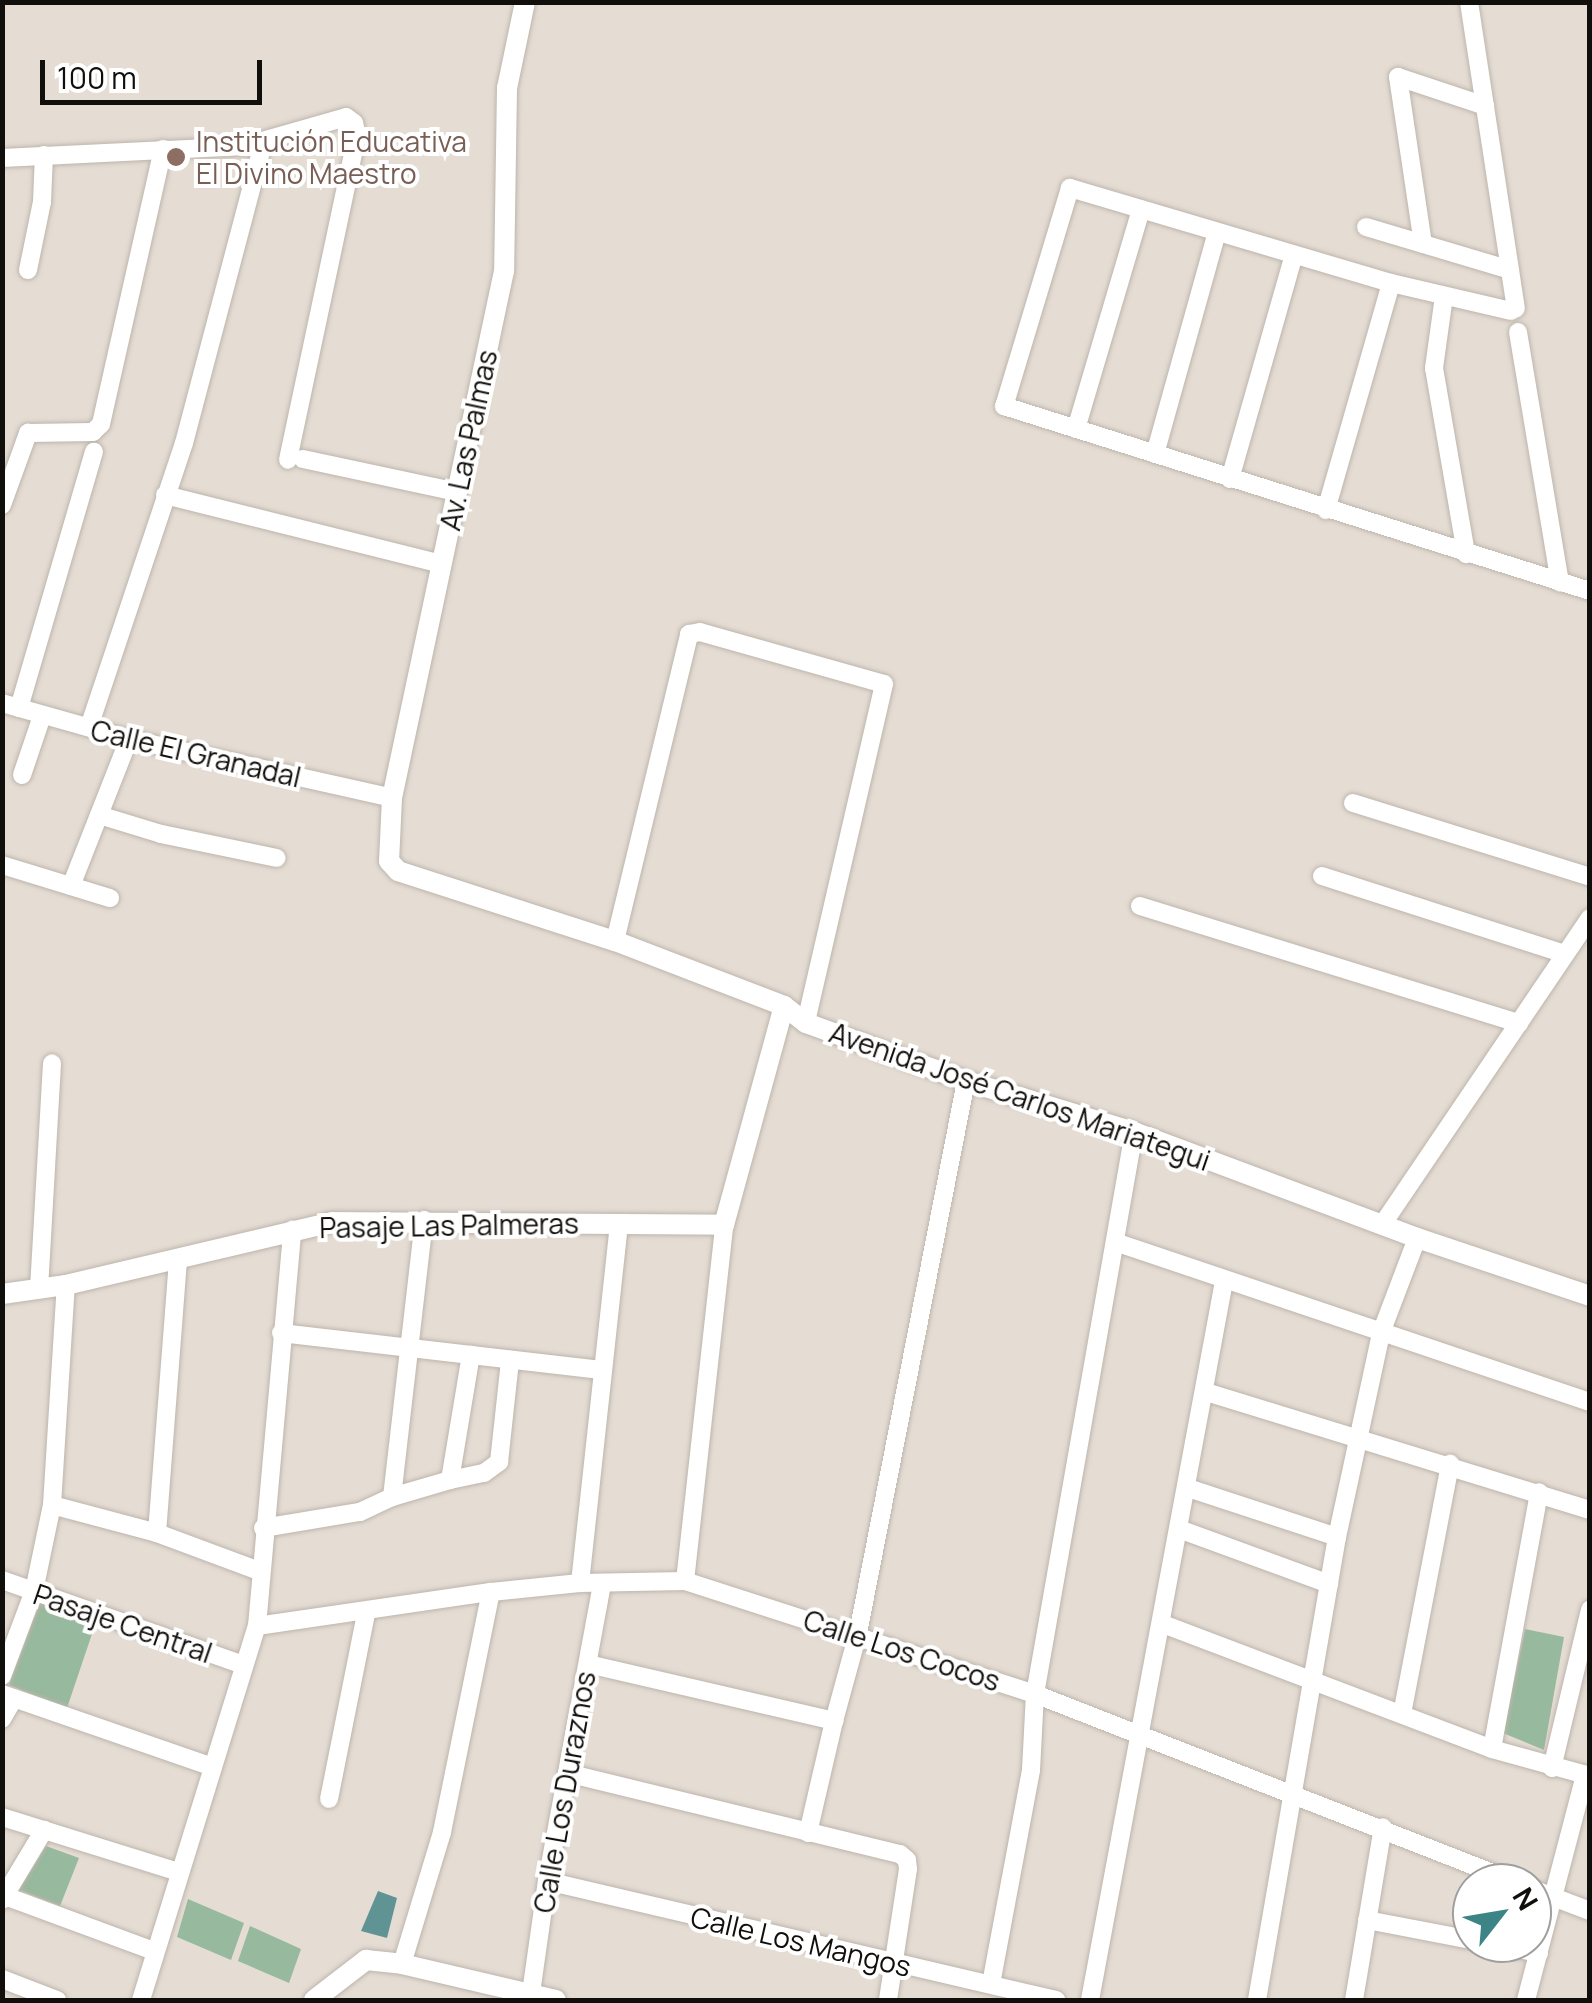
<!DOCTYPE html>
<html>
<head>
<meta charset="utf-8">
<style>
	body { margin:0 }
	#map { position:relative; width:1592px; height:2003px; overflow:hidden; background:#e5ddd4; font-family:Manrope,sans-serif }
	div>[style] { position:absolute }
	.green>* { inset:0; background:#97b99d }
	.water>* { inset:0; background:#609494 }
	.roads { filter:drop-shadow(0 0 2px #bdb5ac) drop-shadow(0 0 2px #bdb5ac) }
	.minor>* { height:18px; margin:-9px; padding:0 9px; transform-origin:9px; border-radius:9px; background:#fff }
	.tertiary>* { height:20px; margin:-10px; padding:0 10px; transform-origin:10px; border-radius:10px; background:#fff }
	.dots>* { width:28px; height:28px; translate:-50% -50%; box-sizing:border-box; border:5px solid #fff; border-radius:50% }
	span { translate:-50% -50%; white-space:nowrap; text-align:center; line-height:1.15; -webkit-text-stroke:8px #fff; paint-order:stroke }
	.education-label { font-size:28px; color:#785e54 }
	.left { translate:0 -50%; text-align:left }
	.street-label { font-size:28px; color:#110f0c }
	.frame { position:absolute; inset:0; border:5px solid #110f0c; pointer-events:none }
	.north { position:absolute; left:1452px; top:1863px; width:100px; height:100px; box-sizing:border-box; background:#fff; border:2px solid #a09f9e; border-radius:50%; rotate:59deg; font-size:28px; font-weight:700; line-height:40px; text-align:center; color:#110f0c }
	.north::after { content:''; display:block; margin:auto; width:35px; height:45px; background:#3c8486; clip-path:polygon(50% 0,100% 100%,50% 72%,0 100%) }
	.scale { position:absolute; left:40px; top:60px; width:222px; height:45px; box-sizing:border-box; border:5px solid #110f0c; border-top:0; padding-left:12px; font-size:30px; line-height:35px; white-space:nowrap; color:#110f0c; -webkit-text-stroke:8px #fff; paint-order:stroke }
</style>
</head>
<body>
<div id="map">
	<div class="green">
		<div style="clip-path:polygon(41px 1600px,97px 1619px,67px 1708px,9px 1685px)"></div>
		<div style="clip-path:polygon(1525px 1629px,1564px 1637px,1544px 1750px,1503px 1733px)"></div>
		<div style="clip-path:polygon(46px 1846px,79px 1858px,60px 1906px,19px 1890px)"></div>
		<div style="clip-path:polygon(188px 1899px,244px 1923px,231px 1960px,177px 1937px)"></div>
		<div style="clip-path:polygon(250px 1926px,301px 1949px,289px 1983px,238px 1961px)"></div>
	</div>
	<div class="water">
		<div style="clip-path:polygon(378px 1891px,397px 1898px,387px 1938px,361px 1931px)"></div>
	</div>
	<div class="roads">
		<div class="minor">
			<div style="left:1469px;top:2px;width:310px;rotate:81.3deg"></div>
			<div style="left:2px;top:158px;width:243px;rotate:-2.8deg"></div>
			<div style="left:245px;top:146px;width:105px;rotate:-16deg"></div>
			<div style="left:346px;top:117px;width:10px;rotate:37deg"></div>
			<div style="left:354px;top:123px;width:12px;rotate:76deg"></div>
			<div style="left:357px;top:135px;width:332px;rotate:102deg"></div>
			<div style="left:1366px;top:227px;width:150px;rotate:16.6deg"></div>
			<div style="left:1423px;top:244px;width:169px;rotate:-98.5deg"></div>
			<div style="left:1398px;top:77px;width:92px;rotate:18.4deg"></div>
			<div style="left:28px;top:270px;width:69px;rotate:-78.4deg"></div>
			<div style="left:42px;top:202px;width:47px;rotate:-87.6deg"></div>
			<div style="left:1444px;top:296px;width:73px;rotate:97.9deg"></div>
			<div style="left:1434px;top:368px;width:189px;rotate:80.2deg"></div>
			<div style="left:1511px;top:311px;width:123px;rotate:-166.9deg"></div>
			<div style="left:1391px;top:283px;width:335px;rotate:-163.5deg"></div>
			<div style="left:1070px;top:188px;width:228px;rotate:106.8deg"></div>
			<div style="left:1004px;top:406px;width:615px;rotate:17.52deg"></div>
			<div style="left:1518px;top:332px;width:254px;rotate:80.5deg"></div>
			<div style="left:1076px;top:429px;width:229px;rotate:-73.5deg"></div>
			<div style="left:1155px;top:454px;width:230px;rotate:-74.4deg"></div>
			<div style="left:303px;top:459px;width:157px;rotate:12.1deg"></div>
			<div style="left:1230px;top:479px;width:233px;rotate:-74.1deg"></div>
			<div style="left:165px;top:495px;width:285px;rotate:14deg"></div>
			<div style="left:2px;top:505px;width:77px;rotate:-70.1deg"></div>
			<div style="left:28px;top:433px;width:65px;rotate:-0.9deg"></div>
			<div style="left:93px;top:432px;width:11px;rotate:-45deg"></div>
			<div style="left:101px;top:424px;width:282px;rotate:-77.3deg"></div>
			<div style="left:1326px;top:510px;width:236px;rotate:-74deg"></div>
			<div style="left:2px;top:703px;width:132px;rotate:15.8deg"></div>
			<div style="left:129px;top:739px;width:270px;rotate:12.6deg"></div>
			<div style="left:19px;top:708px;width:267px;rotate:-73.7deg"></div>
			<div style="left:89px;top:727px;width:299px;rotate:-71.5deg"></div>
			<div style="left:184px;top:443px;width:309px;rotate:-75.2deg"></div>
			<div style="left:22px;top:775px;width:62px;rotate:-71.3deg"></div>
			<div style="left:1353px;top:803px;width:248px;rotate:17.3deg"></div>
			<div style="left:99px;top:815px;width:65px;rotate:17deg"></div>
			<div style="left:161px;top:834px;width:118px;rotate:11.7deg"></div>
			<div style="left:2px;top:865px;width:113px;rotate:17deg"></div>
			<div style="left:1322px;top:876px;width:255px;rotate:17.8deg"></div>
			<div style="left:71px;top:886px;width:158px;rotate:-68.5deg"></div>
			<div style="left:1140px;top:906px;width:397px;rotate:17.2deg"></div>
			<div style="left:615px;top:941px;width:316px;rotate:-76.4deg"></div>
			<div style="left:689px;top:634px;width:11px;rotate:-10deg"></div>
			<div style="left:700px;top:632px;width:191px;rotate:15.8deg"></div>
			<div style="left:884px;top:684px;width:348px;rotate:103deg"></div>
			<div style="left:1382px;top:1225px;width:371px;rotate:-55.9deg"></div>
			<div style="left:1115px;top:1242px;width:501px;rotate:18.62deg"></div>
			<div style="left:39px;top:1289px;width:226px;rotate:-86.7deg"></div>
			<div style="left:281px;top:1333px;width:322px;rotate:6.6deg"></div>
			<div style="left:1206px;top:1392px;width:402px;rotate:17.1deg"></div>
			<div style="left:450px;top:1480px;width:35px;rotate:-12deg"></div>
			<div style="left:484px;top:1473px;width:19px;rotate:-36deg"></div>
			<div style="left:499px;top:1462px;width:103px;rotate:-83.8deg"></div>
			<div style="left:1188px;top:1488px;width:157px;rotate:18.2deg"></div>
			<div style="left:392px;top:1497px;width:279px;rotate:-83.4deg"></div>
			<div style="left:52px;top:1505px;width:109px;rotate:14.9deg"></div>
			<div style="left:157px;top:1533px;width:109px;rotate:20.4deg"></div>
			<div style="left:263px;top:1528px;width:98px;rotate:-9.4deg"></div>
			<div style="left:360px;top:1512px;width:35px;rotate:-25deg"></div>
			<div style="left:392px;top:1497px;width:60px;rotate:-16.3deg"></div>
			<div style="left:450px;top:1480px;width:127px;rotate:-80.5deg"></div>
			<div style="left:1179px;top:1529px;width:160px;rotate:20.1deg"></div>
			<div style="left:157px;top:1533px;width:275px;rotate:-85.6deg"></div>
			<div style="left:2px;top:1580px;width:256px;rotate:19.4deg"></div>
			<div style="left:685px;top:1581px;width:358px;rotate:-83.7deg"></div>
			<div style="left:580px;top:1583px;width:361px;rotate:-83.8deg"></div>
			<div style="left:1163px;top:1624px;width:352px;rotate:20.8deg"></div>
			<div style="left:1492px;top:1749px;width:102px;rotate:15.4deg"></div>
			<div style="left:257px;top:1626px;width:236px;rotate:-8.3deg"></div>
			<div style="left:491px;top:1592px;width:89px;rotate:-5.8deg"></div>
			<div style="left:580px;top:1583px;width:105px;rotate:-1.1deg"></div>
			<div style="left:685px;top:1581px;width:368px;rotate:17.9deg"></div>
			<div style="left:1035px;top:1694px;width:519px;rotate:21.37deg"></div>
			<div style="left:588px;top:1664px;width:253px;rotate:13deg"></div>
			<div style="left:834px;top:1721px;width:115px;rotate:103.1deg"></div>
			<div style="left:2px;top:1676px;width:91px;rotate:-69.4deg"></div>
			<div style="left:34px;top:1591px;width:88px;rotate:-78.2deg"></div>
			<div style="left:52px;top:1505px;width:220px;rotate:-86.4deg"></div>
			<div style="left:2px;top:1694px;width:223px;rotate:19.1deg"></div>
			<div style="left:1402px;top:1714px;width:255px;rotate:-79.1deg"></div>
			<div style="left:2px;top:1719px;width:24px;rotate:-60deg"></div>
			<div style="left:834px;top:1721px;width:91px;rotate:-74.7deg"></div>
			<div style="left:858px;top:1633px;width:562px;rotate:-78.93deg"></div>
			<div style="left:1492px;top:1749px;width:261px;rotate:-79.6deg"></div>
			<div style="left:1552px;top:1768px;width:163px;rotate:-76.5deg"></div>
			<div style="left:567px;top:1773px;width:343px;rotate:13.7deg"></div>
			<div style="left:900px;top:1854px;width:9px;rotate:41deg"></div>
			<div style="left:907px;top:1860px;width:9px;rotate:84deg"></div>
			<div style="left:908px;top:1869px;width:133px;rotate:98.7deg"></div>
			<div style="left:329px;top:1799px;width:190px;rotate:-78.7deg"></div>
			<div style="left:2px;top:1817px;width:185px;rotate:17.3deg"></div>
			<div style="left:547px;top:1881px;width:523px;rotate:13.16deg"></div>
			<div style="left:1532px;top:1889px;width:62px;rotate:20.8deg"></div>
			<div style="left:5px;top:1896px;width:159px;rotate:20.3deg"></div>
			<div style="left:2px;top:1900px;width:82px;rotate:-59deg"></div>
			<div style="left:1367px;top:1920px;width:107px;rotate:10.8deg"></div>
			<div style="left:1486px;top:1943px;width:54px;rotate:10.7deg"></div>
			<div style="left:402px;top:1964px;width:138px;rotate:-73.1deg"></div>
			<div style="left:442px;top:1832px;width:245px;rotate:-78.5deg"></div>
			<div style="left:2px;top:1979px;width:59px;rotate:20.9deg"></div>
			<div style="left:991px;top:1984px;width:218px;rotate:-79.4deg"></div>
			<div style="left:1031px;top:1770px;width:76px;rotate:-87deg"></div>
			<div style="left:1035px;top:1694px;width:571px;rotate:-80.01deg"></div>
			<div style="left:141px;top:2000px;width:392px;rotate:-72.8deg"></div>
			<div style="left:257px;top:1626px;width:398px;rotate:-84.9deg"></div>
			<div style="left:530px;top:2000px;width:120px;rotate:-81.9deg"></div>
			<div style="left:547px;top:1881px;width:301px;rotate:-79.5deg"></div>
			<div style="left:1090px;top:2000px;width:731px;rotate:-79.44deg"></div>
			<div style="left:1257px;top:2000px;width:470px;rotate:-80.2deg"></div>
			<div style="left:1337px;top:1537px;width:209px;rotate:-77.8deg"></div>
			<div style="left:1381px;top:1333px;width:102px;rotate:-69.2deg"></div>
			<div style="left:1354px;top:2000px;width:175px;rotate:-80.5deg"></div>
			<div style="left:1526px;top:2000px;width:233px;rotate:-75.3deg"></div>
		</div>
		<div class="tertiary">
			<div style="left:525px;top:2px;width:88px;rotate:101.8deg"></div>
			<div style="left:507px;top:88px;width:183px;rotate:90.9deg"></div>
			<div style="left:504px;top:271px;width:539px;rotate:102deg"></div>
			<div style="left:392px;top:798px;width:63px;rotate:92.7deg"></div>
			<div style="left:389px;top:861px;width:13px;rotate:48deg"></div>
			<div style="left:398px;top:871px;width:228px;rotate:17.9deg"></div>
			<div style="left:615px;top:941px;width:181px;rotate:21deg"></div>
			<div style="left:784px;top:1006px;width:28px;rotate:38deg"></div>
			<div style="left:806px;top:1023px;width:170px;rotate:19.9deg"></div>
			<div style="left:966px;top:1081px;width:176px;rotate:16.9deg"></div>
			<div style="left:1134px;top:1132px;width:302px;rotate:20.5deg"></div>
			<div style="left:1417px;top:1238px;width:182px;rotate:18.5deg"></div>
			<div style="left:2px;top:1294px;width:65px;rotate:-8deg"></div>
			<div style="left:66px;top:1285px;width:273px;rotate:-13.3deg"></div>
			<div style="left:332px;top:1222px;width:392px;rotate:0.4deg"></div>
			<div style="left:724px;top:1225px;width:227px;rotate:-74.7deg"></div>
			<div style="left:314px;top:2000px;width:66px;rotate:-37.6deg"></div>
			<div style="left:366px;top:1960px;width:36px;rotate:6deg"></div>
			<div style="left:402px;top:1964px;width:158px;rotate:13.2deg"></div>
		</div>
	</div>
	<div class="dots">
		<div style="left:176px;top:157px;background:#8d6e63"></div>
	</div>
	<div class="education-label">
		<span class="left" style="left:196px;top:157px">Institución Educativa<br>El Divino Maestro</span>
	</div>
	<div class="street-label">
		<span style="left:468px;top:440px;rotate:-78deg">Av. Las Palmas</span>
		<span style="left:196px;top:753px;rotate:13deg">Calle El Granadal</span>
		<span style="left:1020px;top:1096px;rotate:19deg">Avenida José Carlos Mariategui</span>
		<span style="left:449px;top:1225px;rotate:-1deg">Pasaje Las Palmeras</span>
		<span style="left:123px;top:1623px;rotate:19deg">Pasaje Central</span>
		<span style="left:902px;top:1650px;rotate:18deg">Calle Los Cocos</span>
		<span style="left:564px;top:1792px;rotate:-80deg">Calle Los Duraznos</span>
		<span style="left:801px;top:1941px;rotate:13deg">Calle Los Mangos</span>
	</div>
	<div class="frame"></div>
	<div class="north">N</div>
	<div class="scale">100 m</div>
</div>
</body>
</html>
